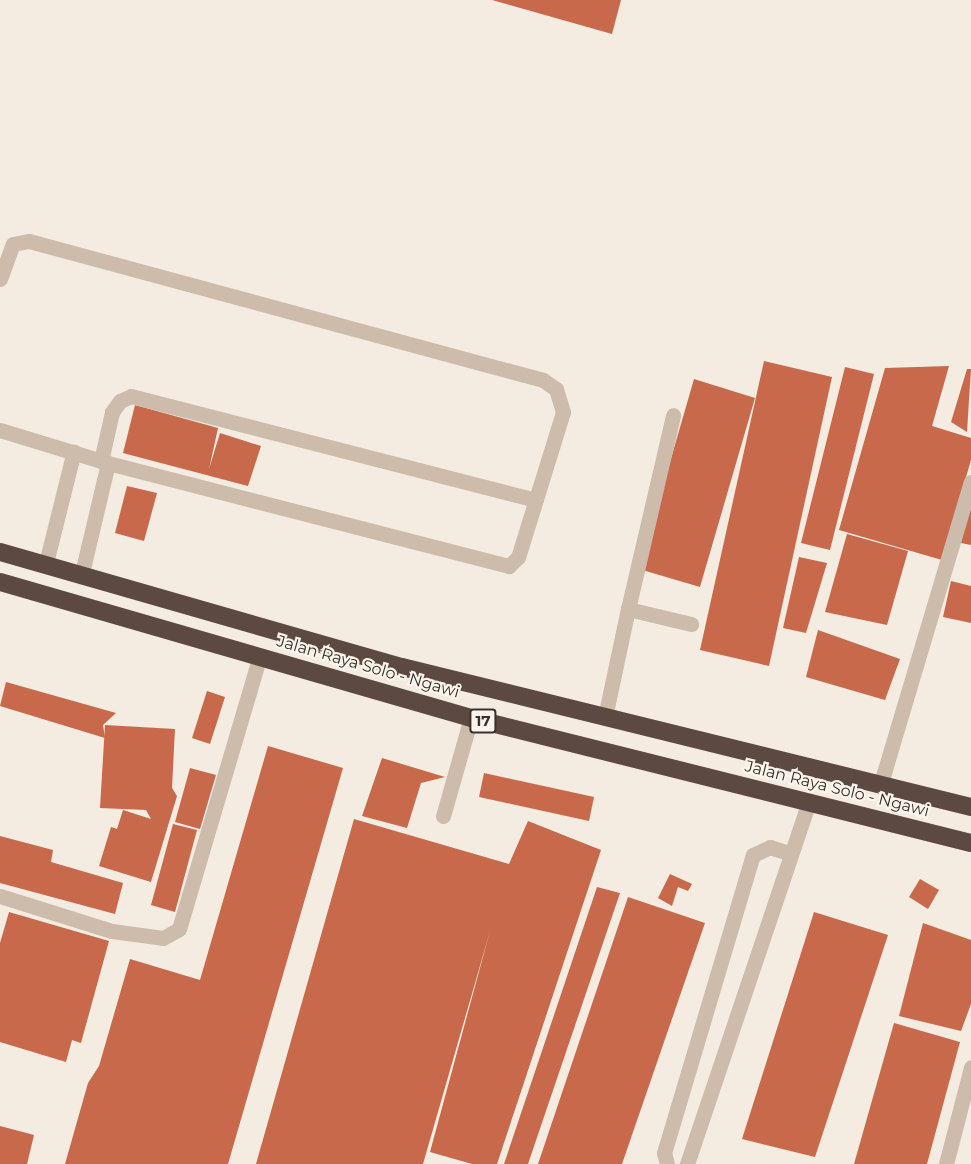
<!DOCTYPE html>
<html>
<head>
<meta charset="utf-8">
<style>
	body { margin:0 }
	#map { position:relative; width:971px; height:1164px; overflow:hidden; background:#f4ebe1; font-family:Montserrat,sans-serif }
	div>[style] { position:absolute }
	.building>* { inset:0; background:#c8694b }
	.minor>* { height:15px; margin:-7.5px; padding:0 7.5px; transform-origin:7.5px; border-radius:7.5px; background:#cdbbac }
	.highway>* { height:18px; margin:-9px; padding:0 9px; transform-origin:9px; border-radius:9px; background:#5c4a42 }
	span { translate:-50% -50%; white-space:nowrap; text-align:center; line-height:1.15; -webkit-text-stroke:4.5px #fbf5ee; paint-order:stroke }
	.shield-label span { padding:2px 4px; background:#fbf5ee; border:2px solid; border-radius:4px; -webkit-text-stroke-width:0 }
	.shield-label { font-size:15px; color:#3b302b; font-weight:700 }
	.street-label { font-size:16px; color:#3b302b }
</style>
</head>
<body>
<div id="map">
	<div class="building">
		<div style="clip-path:polygon(492px 0,621px 0,612px 34px)"></div>
		<div style="clip-path:polygon(764px 361px,832px 377px,769px 666px,700px 650px)"></div>
		<div style="clip-path:polygon(949px 366px,932px 426px,971px 438px,971px 460px,942px 560px,839px 530px,885px 368px)"></div>
		<div style="clip-path:polygon(845px 367px,874px 374px,830px 550px,801px 543px)"></div>
		<div style="clip-path:polygon(967px 369px,971px 369px,967px 432px,951px 422px)"></div>
		<div style="clip-path:polygon(694px 379px,755px 398px,700px 587px,639px 569px)"></div>
		<div style="clip-path:polygon(135px 405px,218px 428px,209px 469px,220px 433px,261px 446px,248px 486px,123px 453px)"></div>
		<div style="clip-path:polygon(127px 486px,157px 493px,144px 541px,115px 533px)"></div>
		<div style="clip-path:polygon(971px 504px,971px 545px,961px 543px)"></div>
		<div style="clip-path:polygon(847px 534px,908px 551px,887px 625px,825px 612px)"></div>
		<div style="clip-path:polygon(799px 557px,827px 563px,806px 633px,783px 628px)"></div>
		<div style="clip-path:polygon(951px 581px,971px 586px,971px 623px,943px 617px)"></div>
		<div style="clip-path:polygon(818px 630px,900px 659px,885px 700px,806px 677px)"></div>
		<div style="clip-path:polygon(6px 682px,116px 713px,103px 725px,105px 738px,0 706px)"></div>
		<div style="clip-path:polygon(207px 691px,225px 697px,210px 744px,192px 738px)"></div>
		<div style="clip-path:polygon(105px 725px,175px 729px,172px 788px,177px 796px,151px 882px,99px 866px,111px 827px,117px 829px,123px 810px,151px 819px,146px 810px,100px 808px)"></div>
		<div style="clip-path:polygon(268px 746px,343px 768px,228px 1164px,65px 1164px,88px 1083px,99px 1066px,130px 959px,200px 980px)"></div>
		<div style="clip-path:polygon(382px 758px,445px 777px,421px 783px,407px 828px,362px 816px)"></div>
		<div style="clip-path:polygon(190px 768px,216px 775px,200px 829px,175px 822px)"></div>
		<div style="clip-path:polygon(484px 773px,594px 797px,589px 821px,479px 797px)"></div>
		<div style="clip-path:polygon(354px 819px,509px 864px,528px 821px,601px 850px,497px 1164px,472px 1164px,430px 1152px,490px 931px,423px 1164px,256px 1164px)"></div>
		<div style="clip-path:polygon(173px 824px,197px 830px,175px 912px,151px 905px)"></div>
		<div style="clip-path:polygon(0 836px,53px 850px,51px 862px,123px 883px,115px 914px,0 883px)"></div>
		<div style="clip-path:polygon(670px 874px,692px 884px,688px 891px,678px 887px,672px 906px,658px 898px)"></div>
		<div style="clip-path:polygon(920px 879px,939px 890px,928px 909px,909px 897px)"></div>
		<div style="clip-path:polygon(597px 887px,620px 893px,528px 1164px,504px 1164px)"></div>
		<div style="clip-path:polygon(628px 897px,705px 923px,622px 1164px,538px 1164px)"></div>
		<div style="clip-path:polygon(9px 912px,109px 941px,81px 1043px,72px 1040px,66px 1062px,0 1042px,0 943px)"></div>
		<div style="clip-path:polygon(814px 912px,888px 935px,815px 1157px,742px 1139px)"></div>
		<div style="clip-path:polygon(923px 923px,971px 940px,971px 1004px,961px 1031px,899px 1016px)"></div>
		<div style="clip-path:polygon(894px 1023px,960px 1042px,927px 1164px,854px 1164px)"></div>
		<div style="clip-path:polygon(0 1126px,34px 1135px,27px 1164px,0 1164px)"></div>
	</div>
	<div class="minor">
		<div style="left:0;top:279px;width:37px;rotate:-70deg"></div>
		<div style="left:13px;top:244px;width:16px;rotate:-11deg"></div>
		<div style="left:29px;top:241px;width:532px;rotate:15.13deg"></div>
		<div style="left:543px;top:380px;width:16px;rotate:35deg"></div>
		<div style="left:556px;top:389px;width:24px;rotate:73deg"></div>
		<div style="left:563px;top:412px;width:152px;rotate:107.2deg"></div>
		<div style="left:518px;top:557px;width:13px;rotate:135deg"></div>
		<div style="left:509px;top:566px;width:414px;rotate:-165.6deg"></div>
		<div style="left:108px;top:463px;width:113px;rotate:-163deg"></div>
		<div style="left:101px;top:461px;width:50px;rotate:-77.3deg"></div>
		<div style="left:112px;top:412px;width:14px;rotate:-54deg"></div>
		<div style="left:120px;top:401px;width:12px;rotate:-24deg"></div>
		<div style="left:131px;top:396px;width:418px;rotate:14.4deg"></div>
		<div style="left:46px;top:563px;width:115px;rotate:-76deg"></div>
		<div style="left:82px;top:573px;width:113px;rotate:-76.7deg"></div>
		<div style="left:628px;top:609px;width:199px;rotate:-76.9deg"></div>
		<div style="left:605px;top:717px;width:110px;rotate:-78deg"></div>
		<div style="left:628px;top:609px;width:65px;rotate:13.4deg"></div>
		<div style="left:881px;top:783px;width:314px;rotate:-73.4deg"></div>
		<div style="left:443px;top:816px;width:102px;rotate:-74.1deg"></div>
		<div style="left:0;top:896px;width:117px;rotate:17.4deg"></div>
		<div style="left:112px;top:931px;width:51px;rotate:7.8deg"></div>
		<div style="left:163px;top:938px;width:18px;rotate:-29deg"></div>
		<div style="left:179px;top:929px;width:285px;rotate:-73.5deg"></div>
		<div style="left:667px;top:1164px;width:11px;rotate:-105deg"></div>
		<div style="left:664px;top:1153px;width:311px;rotate:-73.4deg"></div>
		<div style="left:753px;top:855px;width:19px;rotate:-25deg"></div>
		<div style="left:770px;top:847px;width:22px;rotate:18deg"></div>
		<div style="left:687px;top:1164px;width:383px;rotate:-71.4deg"></div>
		<div style="left:946px;top:1164px;width:100px;rotate:-75.5deg"></div>
	</div>
	<div class="highway">
		<div style="left:0;top:552px;width:418px;rotate:16deg"></div>
		<div style="left:402px;top:667px;width:586px;rotate:13.82deg"></div>
		<div style="left:0;top:582px;width:490px;rotate:16.1deg"></div>
		<div style="left:471px;top:718px;width:515px;rotate:14.04deg"></div>
	</div>
	<div class="shield-label">
		<span style="left:483px;top:721px">17</span>
	</div>
	<div class="street-label">
		<span style="left:368px;top:667px;rotate:16deg">Jalan Raya Solo - Ngawi</span>
		<span style="left:837px;top:789px;rotate:14deg">Jalan Raya Solo - Ngawi</span>
	</div>
</div>
</body>
</html>
